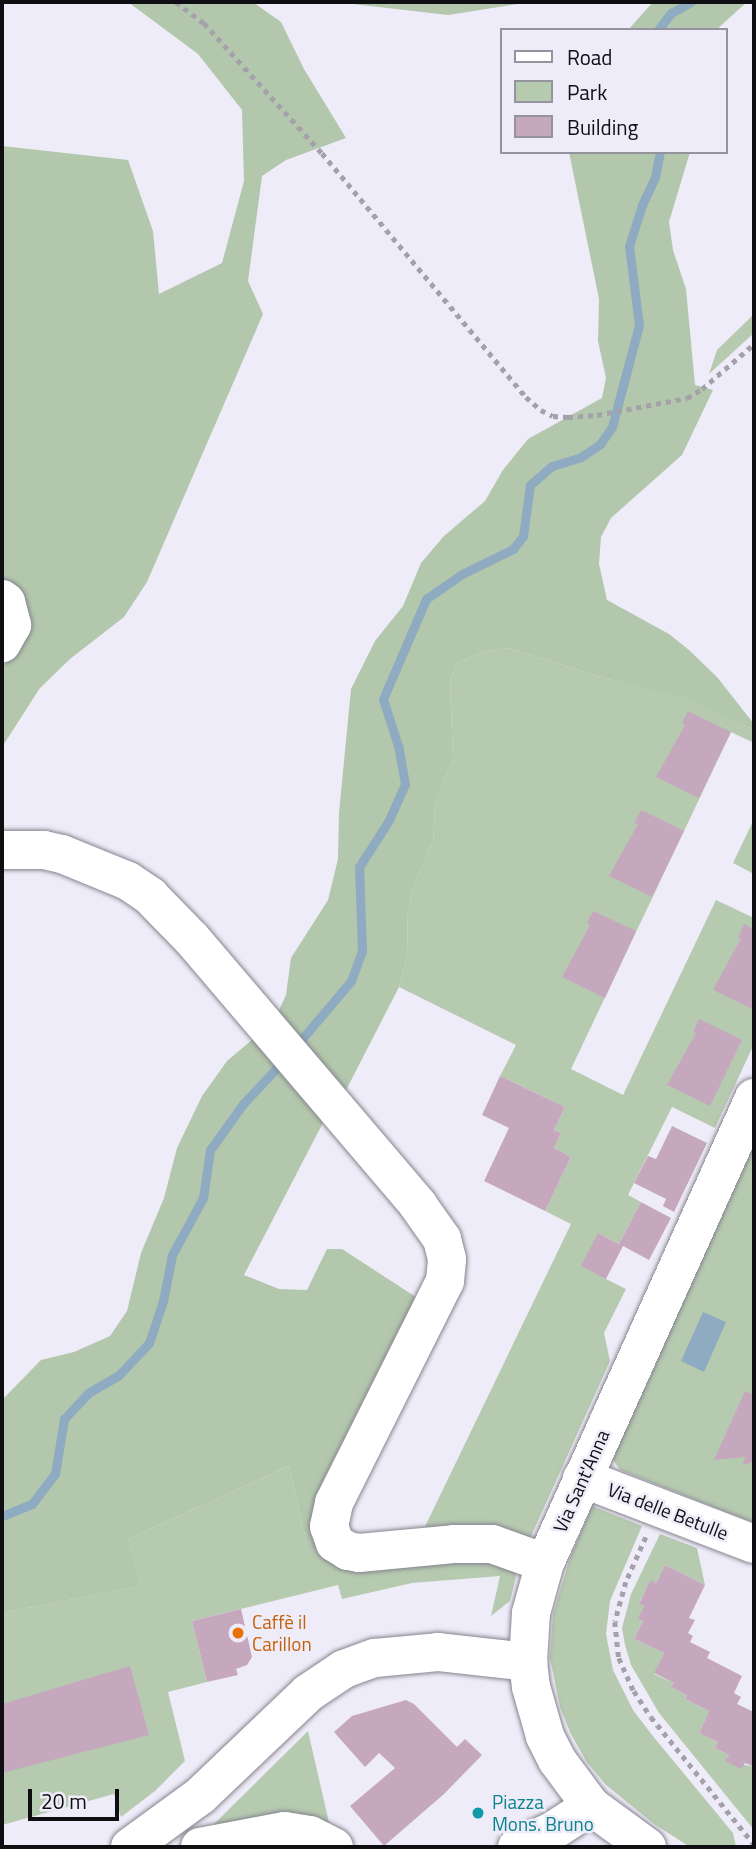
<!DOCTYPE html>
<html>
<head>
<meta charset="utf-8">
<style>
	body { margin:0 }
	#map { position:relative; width:756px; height:1849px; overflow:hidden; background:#efecf9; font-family:"Titillium Web",sans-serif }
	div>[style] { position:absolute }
	.green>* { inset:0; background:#b6cab0 }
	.forest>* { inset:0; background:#b2c7ab }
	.water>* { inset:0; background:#8eabc2 }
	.stream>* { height:9px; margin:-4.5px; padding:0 4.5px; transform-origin:4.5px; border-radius:4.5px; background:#8eabc2 }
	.building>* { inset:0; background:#c5a8be }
	.path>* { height:4.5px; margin-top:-2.25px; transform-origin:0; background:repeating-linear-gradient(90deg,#a4a1ab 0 5px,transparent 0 10px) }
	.roads { filter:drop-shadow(0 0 2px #86848f) drop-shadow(0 0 2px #86848f) }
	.minor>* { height:38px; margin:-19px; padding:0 19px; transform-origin:19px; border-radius:19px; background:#fff }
	.dots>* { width:19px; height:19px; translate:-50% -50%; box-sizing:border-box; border:4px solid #efecf9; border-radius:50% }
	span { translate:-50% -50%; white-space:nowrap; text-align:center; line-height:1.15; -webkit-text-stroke:5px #efecf9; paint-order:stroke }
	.street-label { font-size:19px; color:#0f0e12 }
	.food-label { font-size:19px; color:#c56008 }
	.left { translate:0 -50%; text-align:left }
	.culture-label { font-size:19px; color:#0d838f }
	.frame { position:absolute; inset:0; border:4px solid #0f0e12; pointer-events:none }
	.legend { position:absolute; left:500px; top:28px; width:228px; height:126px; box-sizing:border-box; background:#efecf9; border:2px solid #95939d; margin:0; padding:9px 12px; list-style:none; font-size:21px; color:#0f0e12 }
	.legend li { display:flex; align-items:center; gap:14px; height:35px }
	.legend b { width:35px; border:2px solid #95939d }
	.scale { position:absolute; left:28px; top:1789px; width:91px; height:32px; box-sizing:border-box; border:4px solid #0f0e12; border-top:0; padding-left:9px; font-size:21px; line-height:24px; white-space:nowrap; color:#0f0e12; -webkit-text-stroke:5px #efecf9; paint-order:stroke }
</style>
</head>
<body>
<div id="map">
	<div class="green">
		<div style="clip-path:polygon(754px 314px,754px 333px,709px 374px,717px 350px)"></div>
		<div style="clip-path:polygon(508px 648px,608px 679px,684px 696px,754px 730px,754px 743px,731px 732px,571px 1069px,623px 1095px,716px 900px,754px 918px,754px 1044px,715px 1128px,672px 1107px,628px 1195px,641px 1202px,619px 1244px,598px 1233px,606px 1279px,626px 1289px,604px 1333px,610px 1361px,528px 1543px,420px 1537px,571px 1224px,545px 1211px,571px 1157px,554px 1148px,561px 1133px,554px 1130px,565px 1107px,500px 1076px,516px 1045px,399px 987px,407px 957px,408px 907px,418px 874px,433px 842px,435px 802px,453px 759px,450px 680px,457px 663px,483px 652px)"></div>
		<div style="clip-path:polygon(754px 819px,754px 874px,733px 863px)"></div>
		<div style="clip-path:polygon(754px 1144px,754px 1523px,620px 1470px,612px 1458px)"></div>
		<div style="clip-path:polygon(289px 1466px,307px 1544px,455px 1553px,515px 1568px,516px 1577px,510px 1601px,491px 1616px,500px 1576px,412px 1583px,342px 1599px,338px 1585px,192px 1621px,207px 1682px,168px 1692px,185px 1761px,155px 1791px,121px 1817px,114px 1794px,2px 1825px,2px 1613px,138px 1586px,128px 1539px)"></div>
		<div style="clip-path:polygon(592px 1506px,642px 1526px,610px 1601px,606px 1634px,613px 1670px,633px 1710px,652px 1735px,733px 1833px,736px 1847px,690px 1847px,654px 1824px,606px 1785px,586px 1761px,570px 1732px,560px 1707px,550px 1658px,553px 1614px,570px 1558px)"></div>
		<div style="clip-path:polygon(660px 1534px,697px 1548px,705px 1585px,665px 1565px,656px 1583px,650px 1581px,639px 1603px,644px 1606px,639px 1619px,643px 1621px,634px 1639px,664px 1653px,654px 1674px,674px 1683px,672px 1687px,687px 1695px,685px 1699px,709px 1711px,699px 1733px,718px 1742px,715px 1748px,729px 1755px,726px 1760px,754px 1767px,754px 1830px,659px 1713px,631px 1665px,625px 1645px,622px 1628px,631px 1594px)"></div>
		<div style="clip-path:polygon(308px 1731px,330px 1827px,314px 1817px,286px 1812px,210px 1828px)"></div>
	</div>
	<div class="forest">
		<div style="clip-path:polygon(128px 2px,253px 2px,281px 22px,304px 69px,346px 138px,286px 160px,262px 176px,248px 281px,263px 314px,147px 582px,124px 617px,70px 659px,40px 688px,2px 747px,2px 669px,27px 625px,2px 588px,2px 146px,128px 160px,153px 231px,159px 294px,222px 263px,244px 181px,242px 110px,198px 54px)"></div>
		<div style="clip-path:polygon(335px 2px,530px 2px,448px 15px)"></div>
		<div style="clip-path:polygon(653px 2px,747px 2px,716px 30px,628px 30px)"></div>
		<div style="clip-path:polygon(569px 152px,690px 152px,669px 222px,673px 250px,686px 289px,695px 385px,713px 390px,682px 455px,611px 518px,601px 537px,599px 564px,607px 600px,669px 634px,689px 650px,717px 677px,754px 724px,754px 730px,684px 697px,608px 679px,508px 648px,483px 652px,457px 663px,450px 680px,453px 759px,435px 802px,433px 842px,418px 874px,408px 907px,407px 957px,399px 987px,341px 1100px,274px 1021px,286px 995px,291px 958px,328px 900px,338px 859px,339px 813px,351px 689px,375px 641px,403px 606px,421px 563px,444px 536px,485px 501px,503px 470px,528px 439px,602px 398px,606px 378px,598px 341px,599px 299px)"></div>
		<div style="clip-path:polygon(259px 1034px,328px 1113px,244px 1275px,279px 1289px,307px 1290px,327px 1249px,342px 1249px,425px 1303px,330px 1553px,307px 1544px,289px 1466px,128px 1539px,139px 1586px,2px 1613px,2px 1400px,41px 1360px,74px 1352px,110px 1336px,127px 1311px,141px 1253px,164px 1198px,177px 1148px,202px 1096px,227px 1061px)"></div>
	</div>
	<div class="water">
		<div style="clip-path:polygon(703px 1312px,726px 1322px,704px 1372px,681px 1361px)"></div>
	</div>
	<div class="stream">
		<div style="left:658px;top:30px;width:21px;rotate:-53deg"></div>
		<div style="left:671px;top:13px;width:23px;rotate:-29deg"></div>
		<div style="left:295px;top:1047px;width:87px;rotate:-49.7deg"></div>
		<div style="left:351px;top:981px;width:32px;rotate:-70deg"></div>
		<div style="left:362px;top:951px;width:84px;rotate:-92deg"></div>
		<div style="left:359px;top:867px;width:56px;rotate:-57.4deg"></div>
		<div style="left:389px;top:820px;width:39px;rotate:-66deg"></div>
		<div style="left:405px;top:784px;width:36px;rotate:-100deg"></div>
		<div style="left:399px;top:749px;width:52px;rotate:-107.7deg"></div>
		<div style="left:383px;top:699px;width:109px;rotate:-66.7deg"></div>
		<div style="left:426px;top:599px;width:44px;rotate:-34.8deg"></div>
		<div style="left:462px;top:574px;width:57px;rotate:-26.1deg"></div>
		<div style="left:513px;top:549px;width:16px;rotate:-52deg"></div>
		<div style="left:523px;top:536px;width:51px;rotate:-82.2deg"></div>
		<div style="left:530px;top:485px;width:29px;rotate:-41deg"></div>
		<div style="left:552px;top:466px;width:30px;rotate:-17deg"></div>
		<div style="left:581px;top:457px;width:23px;rotate:-34deg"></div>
		<div style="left:600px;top:444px;width:21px;rotate:-55deg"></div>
		<div style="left:612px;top:427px;width:106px;rotate:-75.2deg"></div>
		<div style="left:639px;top:325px;width:80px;rotate:-97.2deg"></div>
		<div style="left:629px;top:246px;width:43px;rotate:-72.4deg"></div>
		<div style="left:642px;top:205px;width:31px;rotate:-65deg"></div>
		<div style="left:655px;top:177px;width:25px;rotate:-79deg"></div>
		<div style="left:2px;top:1516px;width:32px;rotate:-22deg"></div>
		<div style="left:32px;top:1504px;width:38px;rotate:-53deg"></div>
		<div style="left:55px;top:1474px;width:56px;rotate:-80.7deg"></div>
		<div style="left:64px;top:1419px;width:35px;rotate:-47deg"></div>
		<div style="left:88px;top:1393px;width:34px;rotate:-30deg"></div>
		<div style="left:118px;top:1376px;width:45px;rotate:-46.8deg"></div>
		<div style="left:149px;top:1343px;width:44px;rotate:-71.6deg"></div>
		<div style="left:163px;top:1301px;width:47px;rotate:-78.9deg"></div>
		<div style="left:172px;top:1255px;width:65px;rotate:-61.5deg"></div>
		<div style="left:203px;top:1198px;width:49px;rotate:-81.7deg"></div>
		<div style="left:210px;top:1150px;width:57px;rotate:-54.3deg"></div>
		<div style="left:243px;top:1104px;width:60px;rotate:-47deg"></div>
	</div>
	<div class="building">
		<div style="clip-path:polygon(688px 711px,731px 732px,699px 798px,656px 777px,685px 725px,682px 723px)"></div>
		<div style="clip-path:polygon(641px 810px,684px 831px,652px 897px,609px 876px,638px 824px,634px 823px)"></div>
		<div style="clip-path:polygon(593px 911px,636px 931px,605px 998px,562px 977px,590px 925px,587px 923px)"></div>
		<div style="clip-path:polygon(744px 924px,754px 929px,754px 1010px,713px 990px,741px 938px,738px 937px)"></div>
		<div style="clip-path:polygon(699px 1019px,742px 1040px,710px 1106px,667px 1085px,696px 1033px,693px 1032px)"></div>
		<div style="clip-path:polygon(500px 1076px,565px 1107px,554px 1130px,561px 1133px,554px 1148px,571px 1157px,545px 1211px,484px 1181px,509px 1128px,482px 1115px)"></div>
		<div style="clip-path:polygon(672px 1126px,707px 1143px,674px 1212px,663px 1206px,666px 1199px,634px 1183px,648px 1156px,656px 1159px)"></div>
		<div style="clip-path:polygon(641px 1202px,671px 1218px,649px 1260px,623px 1246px,606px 1279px,581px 1266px,598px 1233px,619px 1244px)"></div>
		<div style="clip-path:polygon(745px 1391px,754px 1395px,754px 1462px,742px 1465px,746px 1457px,714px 1460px)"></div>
		<div style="clip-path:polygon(665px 1565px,705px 1585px,689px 1618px,695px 1620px,688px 1633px,693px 1636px,690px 1642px,710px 1652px,707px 1658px,742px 1676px,734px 1693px,741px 1697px,737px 1704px,754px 1712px,754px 1767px,745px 1763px,741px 1769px,725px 1761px,729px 1755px,715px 1748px,718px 1742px,699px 1733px,709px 1711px,685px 1699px,687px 1695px,671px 1687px,674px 1683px,654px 1673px,664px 1653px,634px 1639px,643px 1621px,638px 1619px,644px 1606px,639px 1604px,650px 1580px,656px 1583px)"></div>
		<div style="clip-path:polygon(241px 1609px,252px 1657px,247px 1665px,236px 1669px,238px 1675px,207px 1682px,192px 1621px)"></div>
		<div style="clip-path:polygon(130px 1666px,149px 1735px,2px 1773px,2px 1704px)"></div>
		<div style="clip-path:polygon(406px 1700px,414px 1704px,457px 1747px,465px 1739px,482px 1755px,444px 1794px,384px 1846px,350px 1806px,395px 1768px,379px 1753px,365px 1767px,334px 1732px,352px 1716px)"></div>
	</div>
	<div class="path">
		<div style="left:176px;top:2px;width:35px;rotate:37deg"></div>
		<div style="left:204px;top:23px;width:176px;rotate:47.8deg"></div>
		<div style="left:322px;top:153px;width:318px;rotate:50.1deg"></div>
		<div style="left:526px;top:397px;width:20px;rotate:41deg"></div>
		<div style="left:541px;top:410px;width:13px;rotate:27deg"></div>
		<div style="left:553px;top:416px;width:15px;rotate:4deg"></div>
		<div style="left:568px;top:417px;width:29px;rotate:-4deg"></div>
		<div style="left:597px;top:415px;width:92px;rotate:-10.7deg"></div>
		<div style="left:687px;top:398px;width:17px;rotate:-31deg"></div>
		<div style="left:702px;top:389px;width:69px;rotate:-40.9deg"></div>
		<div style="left:646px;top:1537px;width:49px;rotate:114deg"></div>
		<div style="left:626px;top:1582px;width:41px;rotate:105.4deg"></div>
		<div style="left:615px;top:1622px;width:36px;rotate:84deg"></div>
		<div style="left:619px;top:1658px;width:36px;rotate:66deg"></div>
		<div style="left:634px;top:1691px;width:31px;rotate:57deg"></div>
		<div style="left:651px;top:1717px;width:164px;rotate:51deg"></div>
	</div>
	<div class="roads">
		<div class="minor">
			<div style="left:2px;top:599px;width:5px;rotate:37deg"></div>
			<div style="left:6px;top:602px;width:24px;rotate:75deg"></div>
			<div style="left:12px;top:625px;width:21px;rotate:119deg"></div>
			<div style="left:2px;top:850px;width:42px"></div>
			<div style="left:44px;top:850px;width:18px;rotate:13deg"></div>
			<div style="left:62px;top:854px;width:71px;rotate:22.2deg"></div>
			<div style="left:128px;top:881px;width:27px;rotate:34deg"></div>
			<div style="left:150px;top:896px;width:60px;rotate:45.7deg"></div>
			<div style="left:192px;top:939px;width:349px;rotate:49.6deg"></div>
			<div style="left:418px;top:1205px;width:42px;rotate:54.8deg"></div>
			<div style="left:442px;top:1239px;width:21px;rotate:76deg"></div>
			<div style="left:447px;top:1259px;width:22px;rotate:95deg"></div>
			<div style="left:445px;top:1281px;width:248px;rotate:116.6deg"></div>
			<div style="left:334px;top:1503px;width:24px;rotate:102deg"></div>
			<div style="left:329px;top:1526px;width:18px;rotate:71deg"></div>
			<div style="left:335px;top:1543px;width:15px;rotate:32deg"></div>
			<div style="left:348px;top:1551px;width:11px;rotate:10deg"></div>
			<div style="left:359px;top:1553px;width:95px;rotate:-5.4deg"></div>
			<div style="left:454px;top:1544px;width:38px"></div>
			<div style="left:492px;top:1544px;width:56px;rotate:19.7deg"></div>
			<div style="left:582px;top:1478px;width:184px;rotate:21deg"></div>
			<div style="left:130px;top:1847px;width:87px;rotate:-36.1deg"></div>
			<div style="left:200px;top:1796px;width:149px;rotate:-43.6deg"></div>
			<div style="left:308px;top:1693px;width:43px;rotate:-33.7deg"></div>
			<div style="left:344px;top:1669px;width:33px;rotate:-20deg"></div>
			<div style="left:375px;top:1658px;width:63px;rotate:-5.4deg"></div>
			<div style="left:438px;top:1652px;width:91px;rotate:6.3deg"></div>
			<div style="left:200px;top:1847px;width:86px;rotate:-10.7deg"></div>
			<div style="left:285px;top:1831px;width:25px;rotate:9deg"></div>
			<div style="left:310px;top:1835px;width:27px;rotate:27deg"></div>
			<div style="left:517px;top:1847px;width:37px;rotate:-24deg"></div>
			<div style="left:551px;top:1832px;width:48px;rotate:-33deg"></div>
			<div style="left:647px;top:1847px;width:69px;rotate:-143.8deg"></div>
			<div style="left:591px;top:1806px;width:57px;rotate:-126.5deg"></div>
			<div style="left:557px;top:1760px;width:27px;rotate:-117deg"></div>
			<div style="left:545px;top:1736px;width:51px;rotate:-105.9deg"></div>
			<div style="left:531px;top:1687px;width:25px;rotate:-97deg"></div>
			<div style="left:528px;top:1662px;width:49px;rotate:-86.5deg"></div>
			<div style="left:531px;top:1613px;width:52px;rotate:-74.4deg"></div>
			<div style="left:545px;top:1563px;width:510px;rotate:-65.8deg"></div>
		</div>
	</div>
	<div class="dots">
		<div style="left:238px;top:1633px;background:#e8710a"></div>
		<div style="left:478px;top:1813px;background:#0f9aa8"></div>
	</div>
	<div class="street-label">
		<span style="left:581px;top:1481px;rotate:-66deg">Via Sant'Anna</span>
		<span style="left:668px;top:1511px;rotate:21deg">Via delle Betulle</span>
	</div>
	<div class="food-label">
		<span class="left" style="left:252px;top:1633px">Caffè il<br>Carillon</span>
	</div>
	<div class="culture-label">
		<span class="left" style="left:492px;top:1813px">Piazza<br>Mons. Bruno</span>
	</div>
	<div class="frame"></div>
	<ul class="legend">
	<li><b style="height:9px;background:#fff"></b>Road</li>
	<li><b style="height:19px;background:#b6cab0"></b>Park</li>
	<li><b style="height:19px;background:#c5a8be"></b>Building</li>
	</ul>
	<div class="scale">20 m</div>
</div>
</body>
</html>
